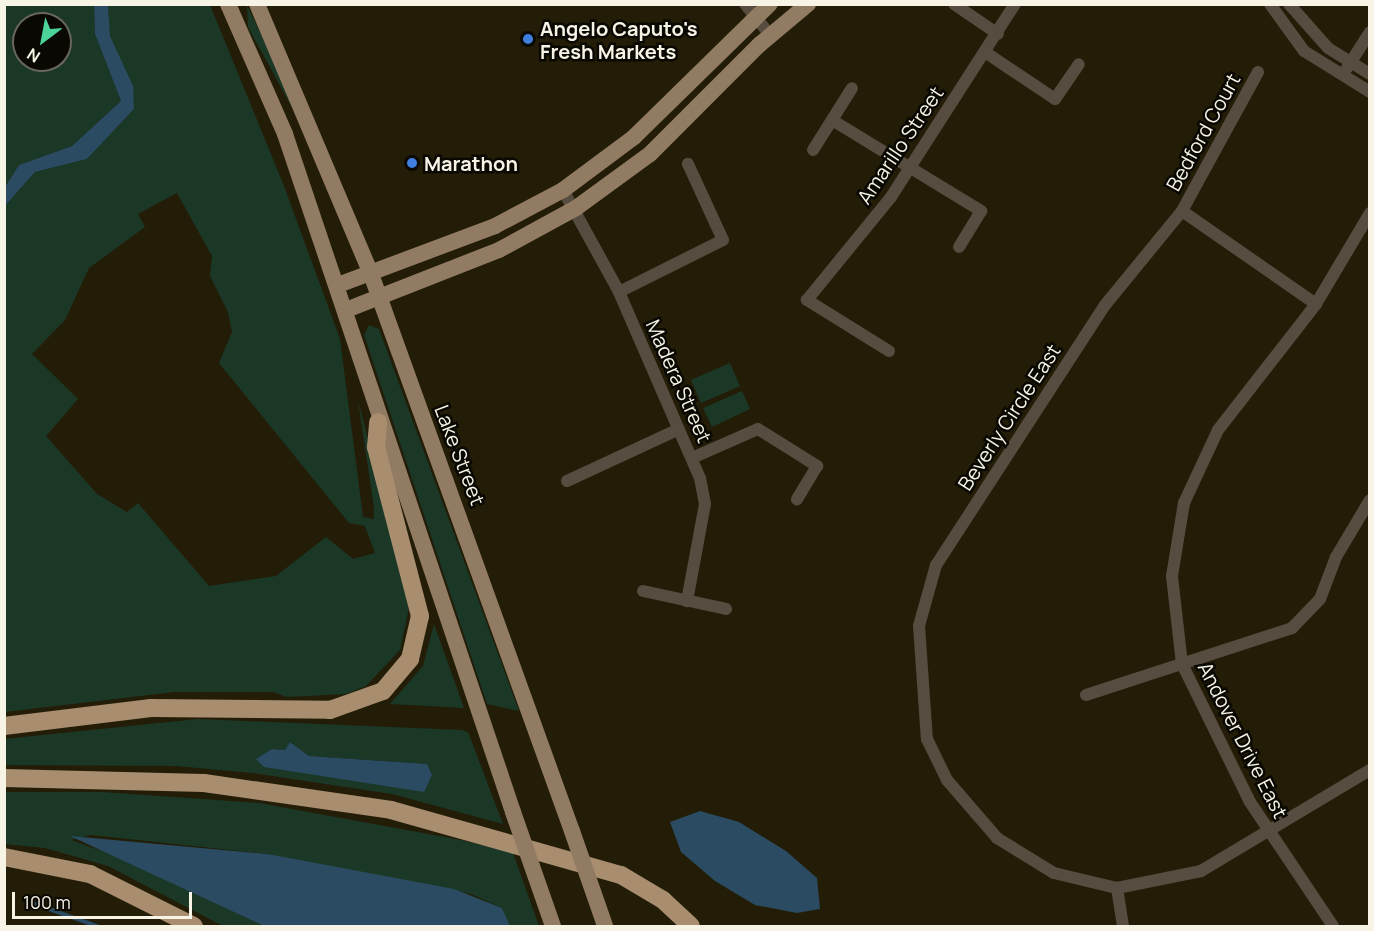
<!DOCTYPE html>
<html>
<head>
<meta charset="utf-8">
<style>
	body { margin:0 }
	#map { position:relative; width:1374px; height:931px; overflow:hidden; background:#231d07; font-family:Manrope,sans-serif }
	div>[style] { position:absolute }
	.green>* { inset:0; background:#1b3827 }
	.water>* { inset:0; background:#2a4b61 }
	.stream>* { height:4px; margin:-2px; padding:0 2px; transform-origin:2px; border-radius:2px; background:#2a4b61 }
	.minor>* { height:12px; margin:-6px; padding:0 6px; transform-origin:6px; border-radius:6px; background:#574c40 }
	.major>* { height:16px; margin:-8px; padding:0 8px; transform-origin:8px; border-radius:8px; background:#917b62 }
	.highway>* { height:18px; margin:-9px; padding:0 9px; transform-origin:9px; border-radius:9px; background:#a88d6f }
	.major-bridge>* { height:16px; margin:-8px; padding:0 8px; transform-origin:8px; border-radius:8px; background:#917b62 }
	.dots>* { width:16px; height:16px; translate:-50% -50%; box-sizing:border-box; border:3px solid #0a0802; border-radius:50% }
	span { translate:-50% -50%; white-space:nowrap; text-align:center; line-height:1.15; -webkit-text-stroke:5px #0a0802; paint-order:stroke }
	.poi-label { font-size:20px; color:#f7f3e5; font-weight:700 }
	.left { translate:0 -50%; text-align:left }
	.street-label { font-size:20px; color:#f7f3e5 }
	.frame { position:absolute; inset:0; border:6px solid #f7f3e5; pointer-events:none }
	.north { position:absolute; left:12px; top:12px; width:60px; height:60px; box-sizing:border-box; background:#0a0802; border:2px solid #69665d; border-radius:50%; rotate:212deg; font-size:16px; font-weight:700; line-height:24px; text-align:center; color:#f7f3e5 }
	.north::after { content:''; display:block; margin:auto; width:21px; height:27px; background:#4cd39a; clip-path:polygon(50% 0,100% 100%,50% 72%,0 100%) }
	.scale { position:absolute; left:12px; top:892px; width:180px; height:27px; box-sizing:border-box; border:3px solid #f7f3e5; border-top:0; padding-left:8px; font-size:18px; line-height:21px; white-space:nowrap; color:#f7f3e5; -webkit-text-stroke:4px #0a0802; paint-order:stroke }
</style>
</head>
<body>
<div id="map">
	<div class="green">
		<div style="clip-path:polygon(evenodd,4px 5px,94px 5px,95px 34px,121px 101px,72px 146px,19px 165px,5px 187px,4px 5px,24px 24px,60px 24px,60px 60px,24px 60px,24px 24px)"></div>
		<div style="clip-path:polygon(evenodd,108px 5px,210px 5px,284px 186px,340px 339px,363px 517px,374px 519px,374px 508px,358px 400px,405px 584px,409px 608px,400px 650px,366px 686px,346px 694px,287px 697px,273px 692px,174px 692px,5px 712px,5px 206px,35px 172px,87px 159px,134px 109px,110px 36px,108px 5px,177px 193px,212px 256px,210px 276px,228px 312px,232px 332px,219px 363px,349px 523px,365px 526px,375px 553px,353px 559px,326px 537px,276px 576px,209px 586px,138px 503px,127px 512px,97px 494px,46px 436px,78px 399px,32px 354px,65px 320px,89px 268px,145px 227px,138px 214px,177px 193px)"></div>
		<div style="clip-path:polygon(247px 5px,278px 69px,301px 124px,248px 27px)"></div>
		<div style="clip-path:polygon(369px 325px,379px 329px,519px 711px,487px 704px,364px 335px)"></div>
		<div style="clip-path:polygon(730px 363px,740px 386px,701px 403px,691px 380px)"></div>
		<div style="clip-path:polygon(742px 391px,750px 409px,712px 427px,703px 408px)"></div>
		<div style="clip-path:polygon(434px 624px,464px 708px,390px 704px,423px 666px)"></div>
		<div style="clip-path:polygon(evenodd,198px 719px,462px 730px,468px 732px,503px 824px,392px 794px,252px 773px,176px 766px,5px 765px,4px 739px,198px 719px,290px 742px,309px 756px,427px 764px,424px 792px,297px 770px,272px 749px,286px 750px,290px 742px)"></div>
		<div style="clip-path:polygon(5px 792px,102px 792px,259px 803px,461px 840px,513px 853px,539px 926px,510px 926px,502px 908px,471px 894px,268px 854px,91px 835px,71px 840px,116px 856px,264px 926px,223px 926px,108px 866px,45px 848px,5px 844px)"></div>
	</div>
	<div class="water">
		<div style="clip-path:polygon(94px 5px,108px 5px,110px 36px,133px 86px,134px 109px,87px 159px,35px 172px,5px 206px,5px 187px,19px 165px,72px 146px,121px 101px,95px 34px)"></div>
		<div style="clip-path:polygon(290px 742px,309px 756px,427px 764px,432px 775px,424px 792px,264px 767px,256px 759px,272px 749px,285px 750px)"></div>
		<div style="clip-path:polygon(700px 811px,739px 822px,786px 851px,817px 878px,820px 909px,797px 913px,755px 905px,715px 881px,681px 852px,670px 822px)"></div>
		<div style="clip-path:polygon(70px 836px,268px 854px,454px 889px,502px 908px,510px 926px,264px 926px)"></div>
	</div>
	<div class="stream">
		<div style="left:35px;top:904px;width:66px;rotate:19.5deg"></div>
	</div>
	<div class="minor">
		<div style="left:745px;top:4px;width:40px;rotate:51deg"></div>
		<div style="left:954px;top:4px;width:53px;rotate:34.3deg"></div>
		<div style="left:1270px;top:4px;width:58px;rotate:54.1deg"></div>
		<div style="left:1304px;top:51px;width:78px;rotate:31.8deg"></div>
		<div style="left:1289px;top:4px;width:59px;rotate:48.4deg"></div>
		<div style="left:1328px;top:48px;width:49px;rotate:31.8deg"></div>
		<div style="left:985px;top:52px;width:84px;rotate:33.9deg"></div>
		<div style="left:1055px;top:99px;width:42px;rotate:-55.6deg"></div>
		<div style="left:1347px;top:68px;width:43px;rotate:-57.4deg"></div>
		<div style="left:1258px;top:72px;width:158px;rotate:118.7deg"></div>
		<div style="left:1182px;top:211px;width:122px;rotate:129.3deg"></div>
		<div style="left:1105px;top:305px;width:310px;rotate:123deg"></div>
		<div style="left:936px;top:565px;width:63px;rotate:105.6deg"></div>
		<div style="left:919px;top:626px;width:113px;rotate:86deg"></div>
		<div style="left:927px;top:739px;width:46px;rotate:64deg"></div>
		<div style="left:947px;top:780px;width:77px;rotate:49.2deg"></div>
		<div style="left:997px;top:838px;width:67px;rotate:31.6deg"></div>
		<div style="left:1054px;top:873px;width:65px;rotate:13.4deg"></div>
		<div style="left:1117px;top:888px;width:86px;rotate:-11.4deg"></div>
		<div style="left:1201px;top:871px;width:197px;rotate:-30.9deg"></div>
		<div style="left:832px;top:120px;width:175px;rotate:31.4deg"></div>
		<div style="left:981px;top:211px;width:42px;rotate:121.4deg"></div>
		<div style="left:813px;top:150px;width:73px;rotate:-57.8deg"></div>
		<div style="left:563px;top:190px;width:116px;rotate:61.2deg"></div>
		<div style="left:619px;top:292px;width:203px;rotate:66.5deg"></div>
		<div style="left:700px;top:478px;width:26px;rotate:79deg"></div>
		<div style="left:705px;top:504px;width:99px;rotate:100.5deg"></div>
		<div style="left:1182px;top:211px;width:163px;rotate:34.8deg"></div>
		<div style="left:619px;top:292px;width:116px;rotate:-26.6deg"></div>
		<div style="left:723px;top:240px;width:84px;rotate:-114.7deg"></div>
		<div style="left:889px;top:351px;width:97px;rotate:-148.1deg"></div>
		<div style="left:807px;top:300px;width:133px;rotate:-50.8deg"></div>
		<div style="left:891px;top:197px;width:229px;rotate:-57.3deg"></div>
		<div style="left:692px;top:458px;width:72px;rotate:-23.7deg"></div>
		<div style="left:758px;top:429px;width:70px;rotate:32.1deg"></div>
		<div style="left:817px;top:466px;width:39px;rotate:121deg"></div>
		<div style="left:567px;top:481px;width:123px;rotate:-24.9deg"></div>
		<div style="left:643px;top:591px;width:85px;rotate:12.2deg"></div>
		<div style="left:1086px;top:695px;width:217px;rotate:-18deg"></div>
		<div style="left:1292px;top:628px;width:40px;rotate:-46deg"></div>
		<div style="left:1320px;top:599px;width:45px;rotate:-69.1deg"></div>
		<div style="left:1336px;top:557px;width:66px;rotate:-59.2deg"></div>
		<div style="left:1117px;top:888px;width:38px;rotate:81deg"></div>
		<div style="left:1333px;top:926px;width:149px;rotate:-123.8deg"></div>
		<div style="left:1250px;top:802px;width:154px;rotate:-116.2deg"></div>
		<div style="left:1182px;top:664px;width:89px;rotate:-96.5deg"></div>
		<div style="left:1172px;top:576px;width:74px;rotate:-80.7deg"></div>
		<div style="left:1184px;top:503px;width:81px;rotate:-65deg"></div>
		<div style="left:1218px;top:430px;width:160px;rotate:-52.1deg"></div>
		<div style="left:1316px;top:304px;width:106px;rotate:-59.3deg"></div>
	</div>
	<div class="major">
		<div style="left:228px;top:4px;width:142px;rotate:66.3deg"></div>
		<div style="left:285px;top:134px;width:715px;rotate:71.41deg"></div>
		<div style="left:257px;top:4px;width:293px;rotate:67.1deg"></div>
		<div style="left:371px;top:274px;width:592px;rotate:70.16deg"></div>
		<div style="left:338px;top:285px;width:168px;rotate:-20.6deg"></div>
		<div style="left:495px;top:226px;width:77px;rotate:-27.9deg"></div>
		<div style="left:563px;top:190px;width:89px;rotate:-36.7deg"></div>
		<div style="left:634px;top:137px;width:190px;rotate:-44.4deg"></div>
		<div style="left:346px;top:310px;width:164px;rotate:-21.4deg"></div>
		<div style="left:499px;top:250px;width:88px;rotate:-28.6deg"></div>
		<div style="left:576px;top:208px;width:92px;rotate:-36.1deg"></div>
		<div style="left:650px;top:154px;width:154px;rotate:-45deg"></div>
		<div style="left:759px;top:45px;width:64px;rotate:-39.9deg"></div>
	</div>
	<div class="highway">
		<div style="left:4px;top:726px;width:148px;rotate:-7deg"></div>
		<div style="left:151px;top:708px;width:179px;rotate:0.6deg"></div>
		<div style="left:330px;top:710px;width:56px;rotate:-19.7deg"></div>
		<div style="left:383px;top:691px;width:42px;rotate:-49.8deg"></div>
		<div style="left:410px;top:659px;width:44px;rotate:-76.9deg"></div>
		<div style="left:420px;top:616px;width:175px;rotate:-104.6deg"></div>
		<div style="left:376px;top:447px;width:25px;rotate:-85deg"></div>
		<div style="left:4px;top:778px;width:200px;rotate:1.4deg"></div>
		<div style="left:204px;top:783px;width:189px;rotate:8.2deg"></div>
		<div style="left:391px;top:810px;width:239px;rotate:15.8deg"></div>
		<div style="left:621px;top:875px;width:49px;rotate:30.8deg"></div>
		<div style="left:663px;top:900px;width:38px;rotate:43deg"></div>
		<div style="left:4px;top:857px;width:88px;rotate:11.2deg"></div>
		<div style="left:90px;top:874px;width:116px;rotate:26.6deg"></div>
	</div>
	<div class="major-bridge">
		<div style="left:513px;top:812px;width:121px;rotate:70.7deg"></div>
		<div style="left:572px;top:831px;width:101px;rotate:70.8deg"></div>
	</div>
	<div class="dots">
		<div style="left:528px;top:39px;background:#3f7fe0"></div>
		<div style="left:412px;top:163px;background:#3f7fe0"></div>
	</div>
	<div class="poi-label">
		<span class="left" style="left:540px;top:40px">Angelo Caputo's<br>Fresh Markets</span>
		<span class="left" style="left:424px;top:163px">Marathon</span>
	</div>
	<div class="street-label">
		<span style="left:1203px;top:132px;rotate:-61deg">Bedford Court</span>
		<span style="left:900px;top:145px;rotate:-56deg">Amarillo Street</span>
		<span style="left:679px;top:381px;rotate:66deg">Madera Street</span>
		<span style="left:1009px;top:417px;rotate:-57deg">Beverly Circle East</span>
		<span style="left:460px;top:455px;rotate:69deg">Lake Street</span>
		<span style="left:1243px;top:740px;rotate:63deg">Andover Drive East</span>
	</div>
	<div class="frame"></div>
	<div class="north">N</div>
	<div class="scale">100 m</div>
</div>
</body>
</html>
